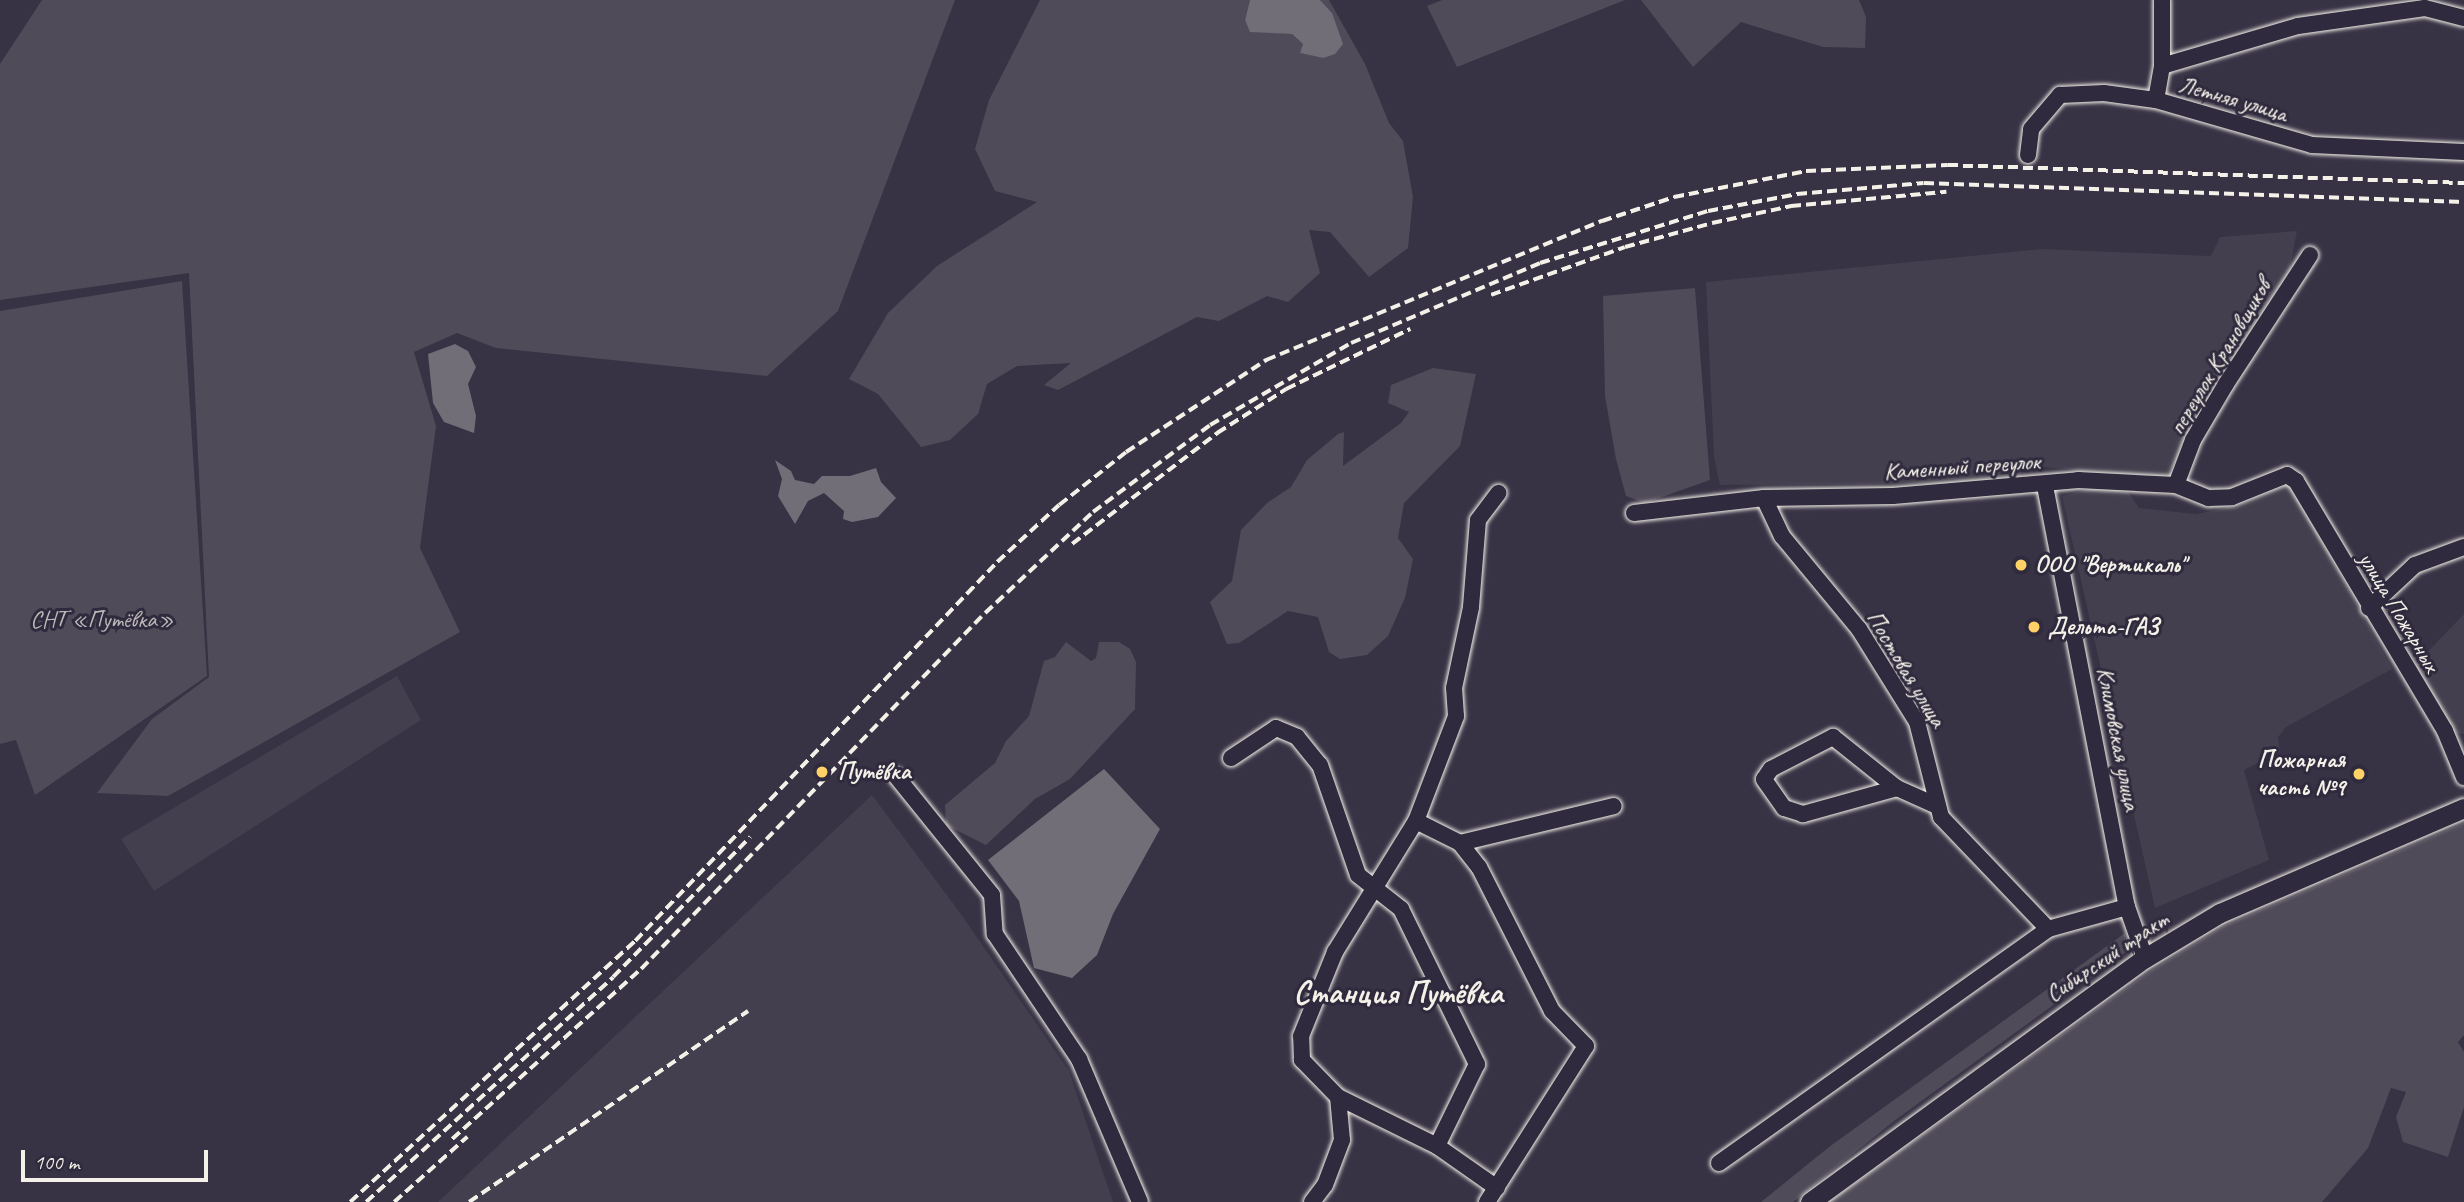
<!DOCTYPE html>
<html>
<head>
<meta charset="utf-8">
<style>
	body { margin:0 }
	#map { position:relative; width:2464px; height:1202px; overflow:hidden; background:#373244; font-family:Caveat,sans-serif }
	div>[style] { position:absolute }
	.built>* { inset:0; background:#433f4e }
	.green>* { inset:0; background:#504b59 }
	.water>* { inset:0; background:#726e77 }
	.roads { filter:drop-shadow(0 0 2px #f4f1e8) drop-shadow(0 0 2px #f4f1e8) }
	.minor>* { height:16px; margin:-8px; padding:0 8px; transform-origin:8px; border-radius:8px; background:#2f2a3d }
	.major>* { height:19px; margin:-9.5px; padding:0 9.5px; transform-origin:9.5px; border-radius:9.5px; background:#2f2a3d }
	.rail>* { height:3.5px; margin-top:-1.75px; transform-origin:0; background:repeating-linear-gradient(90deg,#f4f1e8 0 10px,transparent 0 15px) }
	.dots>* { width:19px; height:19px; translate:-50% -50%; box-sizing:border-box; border:4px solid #2f2a3d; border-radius:50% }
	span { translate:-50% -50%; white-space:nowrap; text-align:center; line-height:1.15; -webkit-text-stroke:6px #2f2a3d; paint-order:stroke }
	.street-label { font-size:24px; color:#f4f1e8 }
	.poi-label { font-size:24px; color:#f4f1e8; font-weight:700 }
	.left { translate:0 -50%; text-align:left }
	.right { translate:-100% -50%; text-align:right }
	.park-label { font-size:24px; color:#bbb7b6 }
	.district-label { font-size:32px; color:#f4f1e8; font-weight:700 }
	.scale { position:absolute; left:21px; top:1150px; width:187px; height:32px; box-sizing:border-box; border:4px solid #f4f1e8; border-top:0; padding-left:9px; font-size:21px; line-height:24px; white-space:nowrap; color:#f4f1e8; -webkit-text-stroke:5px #2f2a3d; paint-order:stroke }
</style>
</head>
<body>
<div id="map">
	<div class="built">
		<div style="clip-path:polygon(2297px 231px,2288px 278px,2165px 478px,2043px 467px,2021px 468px,2022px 483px,1720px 485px,1714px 457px,1706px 282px,2042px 249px,2211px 256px,2220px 237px)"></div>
		<div style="clip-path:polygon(2290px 484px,2392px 669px,2286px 727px,2278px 737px,2280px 752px,2244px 770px,2269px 860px,2155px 908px,2062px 496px,2107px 485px,2126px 489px,2139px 508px,2196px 514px,2237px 506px)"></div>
		<div style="clip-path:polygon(2464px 614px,2464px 734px,2453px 733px,2414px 666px)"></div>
		<div style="clip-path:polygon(397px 676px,421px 720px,154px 891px,121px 839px)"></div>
		<div style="clip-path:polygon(872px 795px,961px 914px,1069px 1071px,1113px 1202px,438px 1202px)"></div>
	</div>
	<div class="green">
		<div style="clip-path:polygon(42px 0,955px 0,838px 311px,767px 376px,496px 348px,457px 333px,414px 352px,436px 426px,420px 548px,460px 632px,168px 796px,97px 793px,152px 719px,209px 677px,189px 273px,0 300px,0 64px)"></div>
		<div style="clip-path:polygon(1040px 0,1250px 0,1245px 20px,1250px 31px,1292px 34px,1303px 44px,1301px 53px,1323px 58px,1332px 13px,1320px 0,1329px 0,1365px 64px,1389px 123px,1403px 141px,1413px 197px,1408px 248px,1369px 277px,1330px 232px,1309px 230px,1320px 273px,1288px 302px,1267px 296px,1219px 321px,1197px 317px,1058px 390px,1044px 385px,1071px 363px,1017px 366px,987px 384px,978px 414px,950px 440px,921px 447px,878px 394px,849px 379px,888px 313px,937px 266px,1037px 202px,995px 191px,975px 149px,989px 100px)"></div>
		<div style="clip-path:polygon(1442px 0,1625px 0,1457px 67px,1427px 6px)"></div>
		<div style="clip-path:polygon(1641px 0,1859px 0,1866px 17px,1865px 48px,1823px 47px,1741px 22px,1693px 67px)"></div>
		<div style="clip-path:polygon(182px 281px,207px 676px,35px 795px,16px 740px,0 744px,0 311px)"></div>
		<div style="clip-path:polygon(1695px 288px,1710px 480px,1645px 503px,1626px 496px,1616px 459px,1605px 396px,1603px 296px)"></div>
		<div style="clip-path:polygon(1433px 368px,1476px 374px,1460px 446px,1404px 503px,1398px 538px,1413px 559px,1405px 598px,1388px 636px,1367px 655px,1340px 659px,1329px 652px,1318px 617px,1288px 611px,1239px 643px,1227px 644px,1210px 602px,1232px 581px,1241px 530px,1267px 503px,1291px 487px,1307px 460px,1338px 434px,1344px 432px,1343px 466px,1401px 423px,1409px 412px,1388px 403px,1391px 385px)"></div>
		<div style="clip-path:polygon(1066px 642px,1091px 661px,1096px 658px,1099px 642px,1119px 642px,1130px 649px,1136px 662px,1135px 709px,1070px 779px,1035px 799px,986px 845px,946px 825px,945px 805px,995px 763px,1006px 741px,1029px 716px,1044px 661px,1055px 657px)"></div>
		<div style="clip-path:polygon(2464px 823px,2464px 1035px,2458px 1042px,2464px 1052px,2464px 1107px,2448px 1157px,2403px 1142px,2396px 1117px,2406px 1092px,2391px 1088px,2368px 1148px,2322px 1202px,1829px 1202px,2152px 970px,2224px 926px)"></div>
		<div style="clip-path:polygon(2125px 933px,2126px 952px,1894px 1121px,1793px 1202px,1761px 1202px,1829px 1147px)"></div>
	</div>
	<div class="water">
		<div style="clip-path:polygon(1250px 0,1320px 0,1332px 13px,1343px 44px,1335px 54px,1323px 58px,1300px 53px,1303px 44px,1292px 34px,1250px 32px,1245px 20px)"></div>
		<div style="clip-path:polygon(455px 344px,468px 351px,476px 367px,468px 384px,476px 416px,474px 433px,444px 422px,433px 403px,428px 354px)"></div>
		<div style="clip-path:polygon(775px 460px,791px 471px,795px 480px,814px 484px,822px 476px,850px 476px,876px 468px,881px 482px,896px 498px,878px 517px,852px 522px,843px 519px,844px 511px,824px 493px,808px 501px,795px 524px,778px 496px,782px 479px)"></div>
		<div style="clip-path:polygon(1104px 769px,1160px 829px,1113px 914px,1097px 955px,1072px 978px,1034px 968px,1019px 901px,988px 860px)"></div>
	</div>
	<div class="roads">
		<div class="minor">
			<div style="left:2162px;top:66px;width:66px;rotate:-90deg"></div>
			<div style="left:2156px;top:100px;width:35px;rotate:-80deg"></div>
			<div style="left:2162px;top:66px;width:142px;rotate:-16.4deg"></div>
			<div style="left:2298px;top:26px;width:128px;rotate:-8.1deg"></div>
			<div style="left:2425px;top:8px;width:40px;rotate:14.4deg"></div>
			<div style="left:2028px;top:155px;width:26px;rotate:-83deg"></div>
			<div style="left:2031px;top:129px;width:45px;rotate:-49.5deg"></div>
			<div style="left:2060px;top:95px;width:44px;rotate:-2.6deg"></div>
			<div style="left:2104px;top:93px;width:52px;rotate:7.7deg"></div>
			<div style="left:2156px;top:100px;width:162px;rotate:16.1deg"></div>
			<div style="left:2312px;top:145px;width:152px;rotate:2.6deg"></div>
			<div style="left:2176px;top:485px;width:48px;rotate:-69.3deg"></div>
			<div style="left:2193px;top:440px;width:65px;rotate:-59.5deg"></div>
			<div style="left:2226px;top:384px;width:154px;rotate:-56.9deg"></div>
			<div style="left:2045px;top:486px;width:429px;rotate:79deg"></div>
			<div style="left:2127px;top:907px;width:54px;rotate:70.6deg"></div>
			<div style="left:1764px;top:498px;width:42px;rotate:64.7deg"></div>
			<div style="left:1782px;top:536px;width:121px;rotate:50.4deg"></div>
			<div style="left:1859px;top:629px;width:110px;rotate:58.1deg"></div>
			<div style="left:1917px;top:722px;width:98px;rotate:75.8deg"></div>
			<div style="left:1941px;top:817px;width:155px;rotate:46.3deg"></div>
			<div style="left:1634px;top:513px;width:131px;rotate:-6.6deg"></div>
			<div style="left:1764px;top:498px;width:129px;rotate:-0.9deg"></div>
			<div style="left:1893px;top:496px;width:186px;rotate:-4.9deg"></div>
			<div style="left:2078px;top:480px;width:98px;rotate:2.9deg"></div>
			<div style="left:2176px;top:485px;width:35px;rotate:22deg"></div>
			<div style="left:2208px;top:498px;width:24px;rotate:-2deg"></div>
			<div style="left:2232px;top:497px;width:59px;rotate:-21.8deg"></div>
			<div style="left:2287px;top:475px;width:11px;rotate:34deg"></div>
			<div style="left:2296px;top:481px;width:291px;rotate:59.2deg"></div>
			<div style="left:2445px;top:731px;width:50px;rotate:67.6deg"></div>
			<div style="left:2369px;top:608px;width:63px;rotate:-43.1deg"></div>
			<div style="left:2415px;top:565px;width:52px;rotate:-20.2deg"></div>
			<div style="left:1231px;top:758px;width:54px;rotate:-33.7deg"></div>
			<div style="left:1276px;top:728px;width:23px;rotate:23deg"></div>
			<div style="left:1297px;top:737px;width:36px;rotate:51deg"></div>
			<div style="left:1320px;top:765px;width:116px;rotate:70.9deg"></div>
			<div style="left:1358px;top:875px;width:55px;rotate:38.3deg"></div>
			<div style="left:1401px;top:909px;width:173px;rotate:63.9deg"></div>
			<div style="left:1477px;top:1064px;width:91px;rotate:116deg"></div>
			<div style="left:896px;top:776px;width:153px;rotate:51.1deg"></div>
			<div style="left:992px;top:895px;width:39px;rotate:86deg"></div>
			<div style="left:995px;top:934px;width:151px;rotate:56.1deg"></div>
			<div style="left:1079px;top:1059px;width:155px;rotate:66.9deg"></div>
			<div style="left:1897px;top:788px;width:98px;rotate:164.5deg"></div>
			<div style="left:1803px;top:814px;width:20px;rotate:-162deg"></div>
			<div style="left:1784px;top:808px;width:35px;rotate:-125deg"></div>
			<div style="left:1764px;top:779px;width:12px;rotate:-55deg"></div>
			<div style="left:1771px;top:769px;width:70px;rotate:-27.3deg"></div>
			<div style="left:1833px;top:737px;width:82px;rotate:38.6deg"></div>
			<div style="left:1897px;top:788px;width:42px;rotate:24.1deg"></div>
			<div style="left:1416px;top:821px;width:49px;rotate:26.6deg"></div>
			<div style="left:1460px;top:843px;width:31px;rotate:52deg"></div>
			<div style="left:1479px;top:867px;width:161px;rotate:63.1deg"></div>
			<div style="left:1552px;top:1011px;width:49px;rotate:45.8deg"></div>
			<div style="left:1586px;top:1046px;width:185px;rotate:122.4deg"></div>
			<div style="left:1460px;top:843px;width:158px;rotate:-13.5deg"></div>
			<div style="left:1338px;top:1097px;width:110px;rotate:26.3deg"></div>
			<div style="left:1437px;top:1146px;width:73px;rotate:35deg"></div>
			<div style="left:1719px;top:1163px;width:404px;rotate:-35.4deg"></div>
			<div style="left:2048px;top:929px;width:82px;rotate:-15.6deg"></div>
			<div style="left:1312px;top:1202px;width:21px;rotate:-53deg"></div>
			<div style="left:1325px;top:1185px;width:48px;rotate:-69.3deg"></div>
			<div style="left:1342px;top:1140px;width:43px;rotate:-95.3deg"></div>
			<div style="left:1338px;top:1097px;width:52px;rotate:-134.2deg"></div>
			<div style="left:1302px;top:1060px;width:24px;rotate:-92deg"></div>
			<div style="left:1301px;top:1036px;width:91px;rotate:-68deg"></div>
			<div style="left:1335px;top:952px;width:154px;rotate:-58.3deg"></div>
			<div style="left:1416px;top:821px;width:112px;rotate:-69.1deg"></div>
			<div style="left:1456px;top:716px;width:28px;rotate:-94deg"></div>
			<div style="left:1454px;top:688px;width:83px;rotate:-78.1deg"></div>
			<div style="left:1471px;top:607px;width:87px;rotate:-85.4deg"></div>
			<div style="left:1478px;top:520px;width:34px;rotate:-53deg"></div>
		</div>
		<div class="major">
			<div style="left:1810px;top:1202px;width:414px;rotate:-36.1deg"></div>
			<div style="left:2145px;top:958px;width:87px;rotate:-31deg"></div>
			<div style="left:2220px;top:913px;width:266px;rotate:-23.3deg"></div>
		</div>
	</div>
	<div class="rail">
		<div style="left:1491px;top:295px;width:142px;rotate:-19.7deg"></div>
		<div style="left:1625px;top:247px;width:90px;rotate:-15.4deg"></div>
		<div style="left:1712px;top:223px;width:81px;rotate:-12.1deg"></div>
		<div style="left:1791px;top:206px;width:156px;rotate:-5.2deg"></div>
		<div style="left:1072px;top:544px;width:183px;rotate:-37.4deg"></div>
		<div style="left:1217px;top:433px;width:82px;rotate:-32.5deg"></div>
		<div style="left:1286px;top:389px;width:138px;rotate:-25.8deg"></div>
		<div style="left:452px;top:1139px;width:254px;rotate:-42deg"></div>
		<div style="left:641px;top:969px;width:495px;rotate:-46deg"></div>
		<div style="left:985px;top:613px;width:148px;rotate:-43.1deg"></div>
		<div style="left:1093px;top:512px;width:146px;rotate:-36.6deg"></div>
		<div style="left:1210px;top:425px;width:163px;rotate:-30.2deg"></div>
		<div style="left:1351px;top:343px;width:205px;rotate:-22.9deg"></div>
		<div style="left:1540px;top:263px;width:176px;rotate:-17.2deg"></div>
		<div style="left:1708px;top:211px;width:91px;rotate:-10.8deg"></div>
		<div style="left:1797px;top:194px;width:127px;rotate:-5deg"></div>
		<div style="left:1924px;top:183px;width:540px;rotate:2.02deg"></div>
		<div style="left:350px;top:1202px;width:386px;rotate:-42.5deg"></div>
		<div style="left:635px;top:941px;width:524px;rotate:-46.31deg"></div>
		<div style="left:997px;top:562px;width:84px;rotate:-42.6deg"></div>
		<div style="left:1059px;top:505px;width:85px;rotate:-38.3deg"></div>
		<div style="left:1126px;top:452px;width:168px;rotate:-33.3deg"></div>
		<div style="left:1266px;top:360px;width:364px;rotate:-22.5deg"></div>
		<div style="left:1602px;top:221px;width:76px;rotate:-18.4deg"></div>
		<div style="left:1674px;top:197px;width:135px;rotate:-11.1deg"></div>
		<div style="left:1806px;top:171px;width:142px;rotate:-2.4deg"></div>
		<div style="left:1948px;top:165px;width:516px;rotate:2deg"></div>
		<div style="left:366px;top:1202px;width:334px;rotate:-42.3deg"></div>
		<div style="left:613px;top:977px;width:196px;rotate:-45.6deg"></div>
		<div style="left:394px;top:1202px;width:98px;rotate:-41.7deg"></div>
		<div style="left:469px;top:1202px;width:338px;rotate:-34.4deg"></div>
	</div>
	<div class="dots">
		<div style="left:2021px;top:565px;background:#ffd166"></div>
		<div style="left:2034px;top:627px;background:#ffd166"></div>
		<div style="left:822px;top:772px;background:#ffd166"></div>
		<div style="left:2359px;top:774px;background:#ffd166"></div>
	</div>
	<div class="street-label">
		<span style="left:2233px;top:99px;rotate:16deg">Летняя улица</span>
		<span style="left:2220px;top:357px;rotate:-59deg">переулок Крановщиков</span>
		<span style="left:1962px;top:467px;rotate:-4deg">Каменный переулок</span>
		<span style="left:2399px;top:612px;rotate:59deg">улица Пожарных</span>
		<span style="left:1906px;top:669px;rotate:59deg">Постовая улица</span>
		<span style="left:2118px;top:739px;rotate:79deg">Климовская улица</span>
		<span style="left:2107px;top:957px;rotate:-34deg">Сибирский тракт</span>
	</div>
	<div class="poi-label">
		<span class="left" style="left:2035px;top:565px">ООО "Вертикаль"</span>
		<span class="left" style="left:2048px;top:627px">Дельта-ГАЗ</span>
		<span class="right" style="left:2345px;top:774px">Пожарная<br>часть №9</span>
		<span class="left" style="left:838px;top:772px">Путёвка</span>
	</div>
	<div class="park-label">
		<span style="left:102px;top:620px">СНТ «Путёвка»</span>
	</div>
	<div class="district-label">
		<span style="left:1398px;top:993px">Станция Путёвка</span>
	</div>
	<div class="scale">100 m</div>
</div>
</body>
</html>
